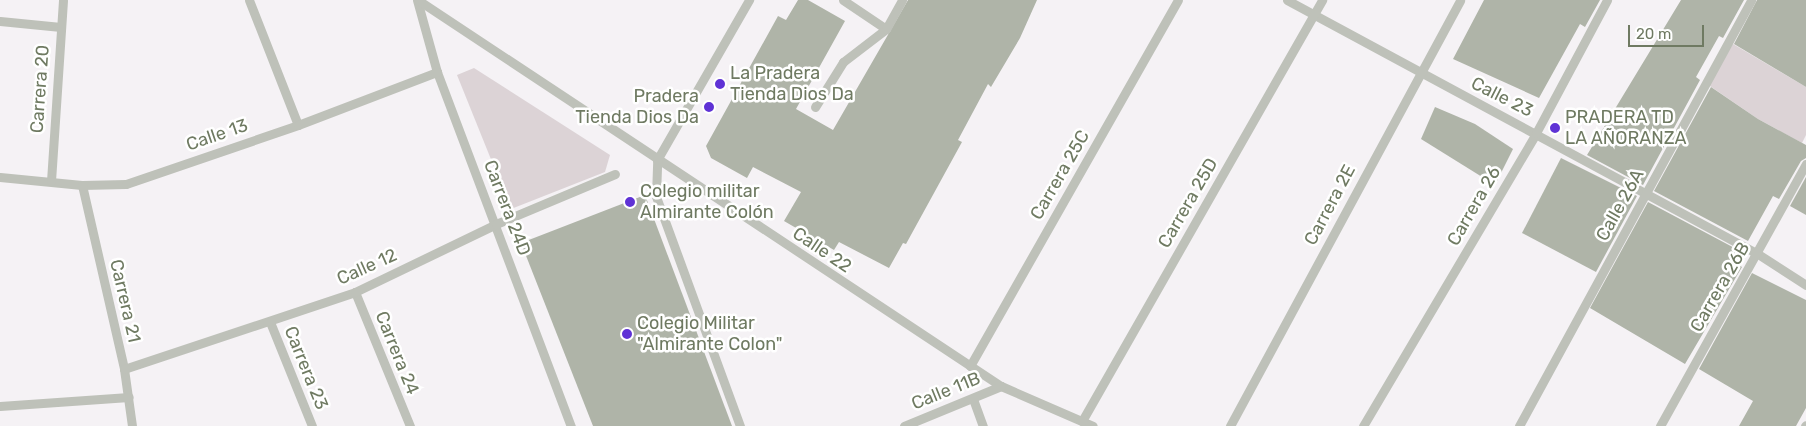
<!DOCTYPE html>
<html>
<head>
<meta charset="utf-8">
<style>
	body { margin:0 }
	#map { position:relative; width:1806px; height:426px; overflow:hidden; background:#f5f2f5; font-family:Rubik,sans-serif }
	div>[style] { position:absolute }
	.green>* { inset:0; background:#dcd3d6 }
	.building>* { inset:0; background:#afb4a8 }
	.minor>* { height:9px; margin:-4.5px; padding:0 4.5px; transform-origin:4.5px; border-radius:4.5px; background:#bec1b9 }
	.dots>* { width:14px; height:14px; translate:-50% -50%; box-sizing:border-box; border:2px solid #fff; border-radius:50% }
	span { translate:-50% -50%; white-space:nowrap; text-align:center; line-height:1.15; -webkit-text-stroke:5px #fff; paint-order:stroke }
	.poi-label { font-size:18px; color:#6f7a62 }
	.left { translate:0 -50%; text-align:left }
	.right { translate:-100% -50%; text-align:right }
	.street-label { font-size:18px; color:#6f7a62 }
	.scale { position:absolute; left:1628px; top:25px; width:76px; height:22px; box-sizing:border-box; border:2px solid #6f7a62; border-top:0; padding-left:6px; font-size:15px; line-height:18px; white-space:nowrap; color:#6f7a62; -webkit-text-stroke:4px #fff; paint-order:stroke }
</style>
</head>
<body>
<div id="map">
	<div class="green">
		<div style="clip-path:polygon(1733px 44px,1806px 87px,1806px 135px,1802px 143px,1758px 119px,1707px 84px)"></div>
		<div style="clip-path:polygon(474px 68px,610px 155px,605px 172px,511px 209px,457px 75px)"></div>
	</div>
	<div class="building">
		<div style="clip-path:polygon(798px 0,808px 0,845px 21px,796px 109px,833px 130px,908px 0,1037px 0,1020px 38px,991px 87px,988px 84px,958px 140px,962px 142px,906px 244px,903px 243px,889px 268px,839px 242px,834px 250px,784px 221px,801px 192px,753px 167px,747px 178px,711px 158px,706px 146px,778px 16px,786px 20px)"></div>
		<div style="clip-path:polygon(1484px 0,1600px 0,1585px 27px,1580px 24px,1539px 98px,1453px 59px)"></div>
		<div style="clip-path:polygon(1681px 0,1744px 0,1723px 38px,1719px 36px,1696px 77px,1700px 80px,1643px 185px,1587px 155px)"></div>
		<div style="clip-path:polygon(1757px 0,1806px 0,1806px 87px,1734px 44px)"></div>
		<div style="clip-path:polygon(1711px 87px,1758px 119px,1806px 145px,1806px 158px,1801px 161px,1779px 199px,1773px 196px,1748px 241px,1654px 191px)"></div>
		<div style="clip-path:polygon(1435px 107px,1475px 124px,1513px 149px,1495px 185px,1421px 139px)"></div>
		<div style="clip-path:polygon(1561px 158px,1637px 196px,1596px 272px,1522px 233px)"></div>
		<div style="clip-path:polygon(1806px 177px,1806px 215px,1790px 206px)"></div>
		<div style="clip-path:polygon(645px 195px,732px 426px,593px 426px,521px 243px)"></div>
		<div style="clip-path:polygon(1648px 202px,1742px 252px,1735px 263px,1742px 267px,1685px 364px,1590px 308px)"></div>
		<div style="clip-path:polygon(1752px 273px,1806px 300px,1806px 408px,1796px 426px,1739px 426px,1753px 401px,1699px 369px)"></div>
	</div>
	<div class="minor">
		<div style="left:249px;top:0;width:134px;rotate:68.6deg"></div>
		<div style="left:417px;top:0;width:75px;rotate:74.5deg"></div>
		<div style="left:437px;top:72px;width:379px;rotate:69.3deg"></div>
		<div style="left:418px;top:0;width:699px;rotate:33.51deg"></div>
		<div style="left:1001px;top:386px;width:100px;rotate:23.5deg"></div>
		<div style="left:843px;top:0;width:52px;rotate:34deg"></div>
		<div style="left:1287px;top:0;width:535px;rotate:28.34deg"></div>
		<div style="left:1758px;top:254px;width:57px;rotate:32.9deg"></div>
		<div style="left:0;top:21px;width:61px;rotate:5.6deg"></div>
		<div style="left:815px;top:107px;width:53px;rotate:-58.1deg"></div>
		<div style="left:843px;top:62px;width:54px;rotate:-37.5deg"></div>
		<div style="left:886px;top:29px;width:33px;rotate:-61deg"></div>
		<div style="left:0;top:177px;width:82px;rotate:5.6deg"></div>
		<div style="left:82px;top:185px;width:44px;rotate:-1.3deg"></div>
		<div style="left:126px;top:184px;width:182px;rotate:-18.9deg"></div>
		<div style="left:298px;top:125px;width:149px;rotate:-20.9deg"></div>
		<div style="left:51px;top:181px;width:181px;rotate:-86.2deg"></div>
		<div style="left:82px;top:185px;width:189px;rotate:77.1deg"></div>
		<div style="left:124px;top:369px;width:58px;rotate:82deg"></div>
		<div style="left:355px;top:292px;width:145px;rotate:67.7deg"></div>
		<div style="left:270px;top:322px;width:112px;rotate:68deg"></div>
		<div style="left:970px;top:366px;width:421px;rotate:-60.4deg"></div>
		<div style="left:124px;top:369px;width:243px;rotate:-18.4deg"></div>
		<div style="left:355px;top:292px;width:157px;rotate:-25.7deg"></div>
		<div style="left:496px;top:224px;width:129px;rotate:-22.8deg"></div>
		<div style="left:973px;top:399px;width:29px;rotate:70deg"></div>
		<div style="left:0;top:406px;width:129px;rotate:-4deg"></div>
		<div style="left:1082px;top:421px;width:485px;rotate:-60.3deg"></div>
		<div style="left:740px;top:426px;width:245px;rotate:-110.1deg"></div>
		<div style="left:656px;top:196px;width:36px;rotate:-88deg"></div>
		<div style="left:657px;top:160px;width:185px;rotate:-60.1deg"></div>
		<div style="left:904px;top:426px;width:105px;rotate:-22.4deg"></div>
		<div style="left:1230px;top:426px;width:484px;rotate:-61.6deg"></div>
		<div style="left:1363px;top:426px;width:340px;rotate:-59.4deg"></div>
		<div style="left:1536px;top:133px;width:151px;rotate:-61.9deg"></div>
		<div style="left:1519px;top:426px;width:485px;rotate:-61.4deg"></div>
		<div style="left:1660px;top:426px;width:300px;rotate:-60.9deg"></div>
		<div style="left:1805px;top:426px;width:1px;rotate:-45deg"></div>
	</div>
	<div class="dots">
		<div style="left:720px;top:84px;background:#5f32d5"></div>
		<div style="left:709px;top:107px;background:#5f32d5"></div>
		<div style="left:1555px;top:128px;background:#5f32d5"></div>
		<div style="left:630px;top:202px;background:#5f32d5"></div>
		<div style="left:627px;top:334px;background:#5f32d5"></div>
	</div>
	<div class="poi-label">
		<span class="left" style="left:730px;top:84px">La Pradera<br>Tienda Dios Da</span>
		<span class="right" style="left:699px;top:107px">Pradera<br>Tienda Dios Da</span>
		<span class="left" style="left:1565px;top:128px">PRADERA TD<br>LA AÑORANZA</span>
		<span class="left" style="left:640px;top:202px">Colegio militar<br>Almirante Colón</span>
		<span class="left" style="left:637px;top:334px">Colegio Militar<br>"Almirante Colon"</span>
	</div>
	<div class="street-label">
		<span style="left:40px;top:89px;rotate:-86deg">Carrera 20</span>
		<span style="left:1502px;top:97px;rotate:27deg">Calle 23</span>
		<span style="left:217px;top:135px;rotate:-19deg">Calle 13</span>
		<span style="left:1060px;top:175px;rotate:-60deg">Carrera 25C</span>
		<span style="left:1188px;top:203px;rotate:-60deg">Carrera 25D</span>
		<span style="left:1330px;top:205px;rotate:-62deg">Carrera 2E</span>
		<span style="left:1620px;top:205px;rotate:-61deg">Calle 26A</span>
		<span style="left:1474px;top:206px;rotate:-60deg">Carrera 26</span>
		<span style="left:507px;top:208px;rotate:69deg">Carrera 24D</span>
		<span style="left:822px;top:250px;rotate:34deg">Calle 22</span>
		<span style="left:367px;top:267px;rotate:-24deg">Calle 12</span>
		<span style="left:1720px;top:287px;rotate:-60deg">Carrera 26B</span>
		<span style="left:125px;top:301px;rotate:77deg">Carrera 21</span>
		<span style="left:397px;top:353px;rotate:68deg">Carrera 24</span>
		<span style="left:306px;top:368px;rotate:68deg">Carrera 23</span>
		<span style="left:946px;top:391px;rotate:-22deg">Calle 11B</span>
	</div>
	<div class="scale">20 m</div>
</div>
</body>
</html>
